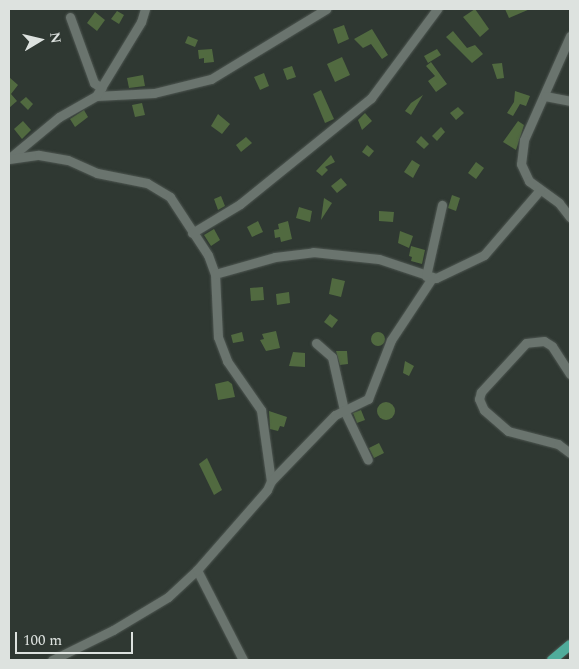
<!DOCTYPE html>
<html>
<head>
<meta charset="utf-8">
<style>
	body { margin:0 }
	#map { position:relative; width:579px; height:669px; overflow:hidden; background:#2f3832; font-family:Spectral,serif }
	div>[style] { position:absolute }
	.building>* { inset:0; background:#516a40 }
	.round { border-radius:50% }
	.roads { filter:drop-shadow(0 0 1px #4e5651) drop-shadow(0 0 1px #4e5651) }
	.minor>* { height:9px; margin:-4.5px; padding:0 4.5px; transform-origin:4.5px; border-radius:4.5px; background:#6a746e }
	.major>* { height:10px; margin:-5px; padding:0 5px; transform-origin:5px; border-radius:5px; background:#50ac9b }
	span { translate:-50% -50%; white-space:nowrap; text-align:center; line-height:1.15; -webkit-text-stroke:4px #2f3832; paint-order:stroke }
	.frame { position:absolute; inset:0; border:10px solid #dde2df; pointer-events:none }
	.north { position:absolute; left:15px; top:15px; width:50px; height:50px; -webkit-text-stroke:4px #2f3832; paint-order:stroke; rotate:81deg; font-size:14px; font-weight:700; line-height:20px; text-align:center; color:#dde2df }
	.north::after { content:''; display:block; margin:auto; width:18px; height:22px; background:#dde2df; clip-path:polygon(50% 0,100% 100%,50% 72%,0 100%) }
	.scale { position:absolute; left:15px; top:632px; width:118px; height:22px; box-sizing:border-box; border:2px solid #dde2df; border-top:0; padding-left:6px; font-size:15px; line-height:18px; white-space:nowrap; color:#dde2df; -webkit-text-stroke:4px #2f3832; paint-order:stroke }
</style>
</head>
<body>
<div id="map">
	<div class="building">
		<div style="clip-path:polygon(475px 9px,489px 29px,480px 37px,463px 17px)"></div>
		<div style="clip-path:polygon(505px 9px,530px 9px,509px 18px)"></div>
		<div style="clip-path:polygon(117px 11px,124px 15px,119px 24px,111px 19px)"></div>
		<div style="clip-path:polygon(95px 12px,105px 20px,97px 31px,87px 23px)"></div>
		<div style="clip-path:polygon(344px 25px,349px 39px,338px 44px,333px 29px)"></div>
		<div style="clip-path:polygon(372px 29px,388px 55px,382px 59px,371px 44px,363px 48px,354px 39px)"></div>
		<div style="clip-path:polygon(453px 31px,467px 48px,475px 45px,483px 54px,472px 63px,446px 37px)"></div>
		<div style="clip-path:polygon(188px 36px,198px 40px,195px 47px,185px 43px)"></div>
		<div style="clip-path:polygon(212px 49px,214px 62px,204px 63px,204px 58px,199px 59px,198px 50px)"></div>
		<div style="clip-path:polygon(437px 49px,441px 55px,428px 63px,424px 56px)"></div>
		<div style="clip-path:polygon(342px 57px,350px 75px,335px 82px,327px 64px)"></div>
		<div style="clip-path:polygon(431px 62px,447px 84px,436px 92px,428px 81px,435px 76px,426px 66px)"></div>
		<div style="clip-path:polygon(502px 63px,504px 78px,497px 79px,492px 64px)"></div>
		<div style="clip-path:polygon(292px 66px,296px 77px,287px 80px,283px 69px)"></div>
		<div style="clip-path:polygon(264px 73px,269px 86px,260px 90px,254px 77px)"></div>
		<div style="clip-path:polygon(143px 75px,145px 86px,129px 88px,127px 78px)"></div>
		<div style="clip-path:polygon(9px 77px,18px 85px,11px 94px,17px 101px,9px 108px)"></div>
		<div style="clip-path:polygon(321px 90px,334px 119px,325px 123px,313px 94px)"></div>
		<div style="clip-path:polygon(515px 91px,530px 96px,526px 106px,520px 104px,513px 116px,507px 113px,514px 102px)"></div>
		<div style="clip-path:polygon(423px 95px,411px 115px,405px 111px,411px 103px)"></div>
		<div style="clip-path:polygon(26px 97px,33px 104px,28px 110px,20px 102px)"></div>
		<div style="clip-path:polygon(142px 103px,145px 115px,135px 117px,132px 105px)"></div>
		<div style="clip-path:polygon(458px 107px,464px 113px,456px 120px,450px 113px)"></div>
		<div style="clip-path:polygon(84px 110px,88px 117px,75px 127px,70px 119px)"></div>
		<div style="clip-path:polygon(365px 113px,372px 121px,362px 130px,358px 120px)"></div>
		<div style="clip-path:polygon(218px 114px,230px 124px,222px 134px,211px 126px)"></div>
		<div style="clip-path:polygon(23px 121px,31px 130px,22px 139px,14px 129px)"></div>
		<div style="clip-path:polygon(518px 121px,524px 125px,516px 150px,503px 142px)"></div>
		<div style="clip-path:polygon(441px 127px,445px 132px,437px 141px,432px 136px)"></div>
		<div style="clip-path:polygon(421px 136px,429px 144px,424px 149px,416px 142px)"></div>
		<div style="clip-path:polygon(246px 137px,252px 143px,241px 152px,236px 145px)"></div>
		<div style="clip-path:polygon(367px 145px,374px 151px,369px 157px,362px 152px)"></div>
		<div style="clip-path:polygon(331px 155px,335px 162px,325px 167px,328px 170px,322px 176px,316px 171px)"></div>
		<div style="clip-path:polygon(412px 160px,420px 165px,413px 178px,404px 172px)"></div>
		<div style="clip-path:polygon(476px 162px,484px 168px,476px 179px,468px 173px)"></div>
		<div style="clip-path:polygon(341px 178px,347px 185px,337px 193px,331px 186px)"></div>
		<div style="clip-path:polygon(452px 195px,460px 198px,456px 211px,448px 208px)"></div>
		<div style="clip-path:polygon(221px 196px,225px 206px,218px 210px,214px 199px)"></div>
		<div style="clip-path:polygon(324px 198px,332px 203px,321px 220px)"></div>
		<div style="clip-path:polygon(299px 207px,312px 211px,310px 222px,296px 218px)"></div>
		<div style="clip-path:polygon(379px 211px,394px 212px,393px 222px,379px 221px)"></div>
		<div style="clip-path:polygon(258px 221px,263px 232px,252px 237px,247px 227px)"></div>
		<div style="clip-path:polygon(288px 221px,292px 239px,281px 242px,280px 237px,275px 238px,274px 230px,279px 229px,278px 224px)"></div>
		<div style="clip-path:polygon(214px 229px,220px 240px,211px 246px,204px 235px)"></div>
		<div style="clip-path:polygon(400px 231px,413px 236px,409px 248px,398px 243px)"></div>
		<div style="clip-path:polygon(411px 246px,425px 250px,422px 264px,411px 261px,412px 257px,409px 256px)"></div>
		<div style="clip-path:polygon(332px 278px,345px 281px,341px 297px,329px 294px)"></div>
		<div style="clip-path:polygon(263px 287px,264px 300px,251px 301px,250px 288px)"></div>
		<div style="clip-path:polygon(289px 292px,290px 303px,277px 305px,276px 294px)"></div>
		<div style="clip-path:polygon(330px 314px,338px 320px,332px 328px,324px 322px)"></div>
		<div style="clip-path:polygon(276px 331px,280px 348px,266px 351px,260px 340px,264px 339px,262px 334px)"></div>
		<div style="clip-path:polygon(242px 332px,244px 341px,233px 343px,231px 335px)"></div>
		<div class="round" style="left:371px;top:332px;width:14px;height:14px"></div>
		<div style="clip-path:polygon(336px 351px,347px 351px,348px 364px,340px 365px)"></div>
		<div style="clip-path:polygon(293px 352px,305px 353px,305px 367px,289px 366px)"></div>
		<div style="clip-path:polygon(405px 361px,414px 366px,409px 376px,403px 373px)"></div>
		<div style="clip-path:polygon(228px 381px,232px 384px,235px 397px,218px 400px,215px 384px)"></div>
		<div class="round" style="left:377px;top:402px;width:18px;height:18px"></div>
		<div style="clip-path:polygon(361px 410px,365px 420px,357px 423px,353px 413px)"></div>
		<div style="clip-path:polygon(269px 411px,287px 417px,284px 427px,280px 426px,278px 431px,270px 429px)"></div>
		<div style="clip-path:polygon(379px 443px,384px 453px,374px 458px,369px 448px)"></div>
		<div style="clip-path:polygon(207px 458px,222px 490px,214px 495px,199px 464px)"></div>
	</div>
	<div class="roads">
		<div class="minor">
			<div style="left:70px;top:17px;width:70px;rotate:70deg"></div>
			<div style="left:94px;top:83px;width:9px;rotate:32deg"></div>
			<div style="left:570px;top:36px;width:114px;rotate:113.9deg"></div>
			<div style="left:524px;top:140px;width:24px;rotate:97deg"></div>
			<div style="left:521px;top:164px;width:19px;rotate:65deg"></div>
			<div style="left:529px;top:181px;width:37px;rotate:36deg"></div>
			<div style="left:559px;top:203px;width:18px;rotate:52deg"></div>
			<div style="left:96px;top:96px;width:58px;rotate:-3deg"></div>
			<div style="left:154px;top:93px;width:59px;rotate:-13.8deg"></div>
			<div style="left:211px;top:79px;width:135px;rotate:-31.3deg"></div>
			<div style="left:545px;top:96px;width:25px;rotate:11deg"></div>
			<div style="left:12px;top:156px;width:61px;rotate:-39.7deg"></div>
			<div style="left:59px;top:117px;width:43px;rotate:-29.6deg"></div>
			<div style="left:96px;top:96px;width:87px;rotate:-58.7deg"></div>
			<div style="left:141px;top:22px;width:14px;rotate:-73deg"></div>
			<div style="left:9px;top:159px;width:30px;rotate:-8deg"></div>
			<div style="left:39px;top:155px;width:29px;rotate:10deg"></div>
			<div style="left:68px;top:160px;width:32px;rotate:24deg"></div>
			<div style="left:97px;top:173px;width:51px;rotate:11.3deg"></div>
			<div style="left:147px;top:183px;width:27px;rotate:31deg"></div>
			<div style="left:170px;top:197px;width:69px;rotate:56.8deg"></div>
			<div style="left:208px;top:255px;width:20px;rotate:70deg"></div>
			<div style="left:215px;top:274px;width:63px;rotate:87.3deg"></div>
			<div style="left:218px;top:337px;width:26px;rotate:69deg"></div>
			<div style="left:227px;top:361px;width:60px;rotate:55.2deg"></div>
			<div style="left:261px;top:410px;width:72px;rotate:82deg"></div>
			<div style="left:192px;top:233px;width:56px;rotate:-31.1deg"></div>
			<div style="left:240px;top:204px;width:169px;rotate:-39deg"></div>
			<div style="left:371px;top:98px;width:111px;rotate:-53.4deg"></div>
			<div style="left:215px;top:274px;width:62px;rotate:-15.8deg"></div>
			<div style="left:275px;top:257px;width:38px;rotate:-7deg"></div>
			<div style="left:313px;top:252px;width:66px;rotate:6.1deg"></div>
			<div style="left:379px;top:259px;width:60px;rotate:18.4deg"></div>
			<div style="left:436px;top:278px;width:53px;rotate:-25.6deg"></div>
			<div style="left:484px;top:255px;width:86px;rotate:-49.3deg"></div>
			<div style="left:426px;top:276px;width:73px;rotate:-77.3deg"></div>
			<div style="left:316px;top:343px;width:21px;rotate:41deg"></div>
			<div style="left:332px;top:357px;width:54px;rotate:77.2deg"></div>
			<div style="left:344px;top:410px;width:55px;rotate:64.4deg"></div>
			<div style="left:570px;top:374px;width:33px;rotate:-123deg"></div>
			<div style="left:552px;top:346px;width:9px;rotate:-148deg"></div>
			<div style="left:544px;top:341px;width:18px;rotate:174deg"></div>
			<div style="left:526px;top:343px;width:67px;rotate:132.6deg"></div>
			<div style="left:481px;top:392px;width:7px;rotate:106deg"></div>
			<div style="left:479px;top:399px;width:12px;rotate:66deg"></div>
			<div style="left:484px;top:410px;width:32px;rotate:41deg"></div>
			<div style="left:508px;top:431px;width:52px;rotate:14.6deg"></div>
			<div style="left:558px;top:444px;width:15px;rotate:37deg"></div>
			<div style="left:197px;top:570px;width:101px;rotate:62.9deg"></div>
			<div style="left:52px;top:660px;width:68px;rotate:-26.2deg"></div>
			<div style="left:113px;top:630px;width:64px;rotate:-31deg"></div>
			<div style="left:168px;top:597px;width:40px;rotate:-43deg"></div>
			<div style="left:197px;top:570px;width:106px;rotate:-48.8deg"></div>
			<div style="left:267px;top:490px;width:10px;rotate:-66deg"></div>
			<div style="left:271px;top:481px;width:92px;rotate:-45.9deg"></div>
			<div style="left:335px;top:415px;width:37px;rotate:-26deg"></div>
			<div style="left:368px;top:399px;width:63px;rotate:-68.7deg"></div>
			<div style="left:391px;top:340px;width:74px;rotate:-56.5deg"></div>
		</div>
		<div class="major">
			<div style="left:552px;top:660px;width:23px;rotate:-40deg"></div>
		</div>
	</div>
	<div class="frame"></div>
	<div class="north">N</div>
	<div class="scale">100 m</div>
</div>
</body>
</html>
